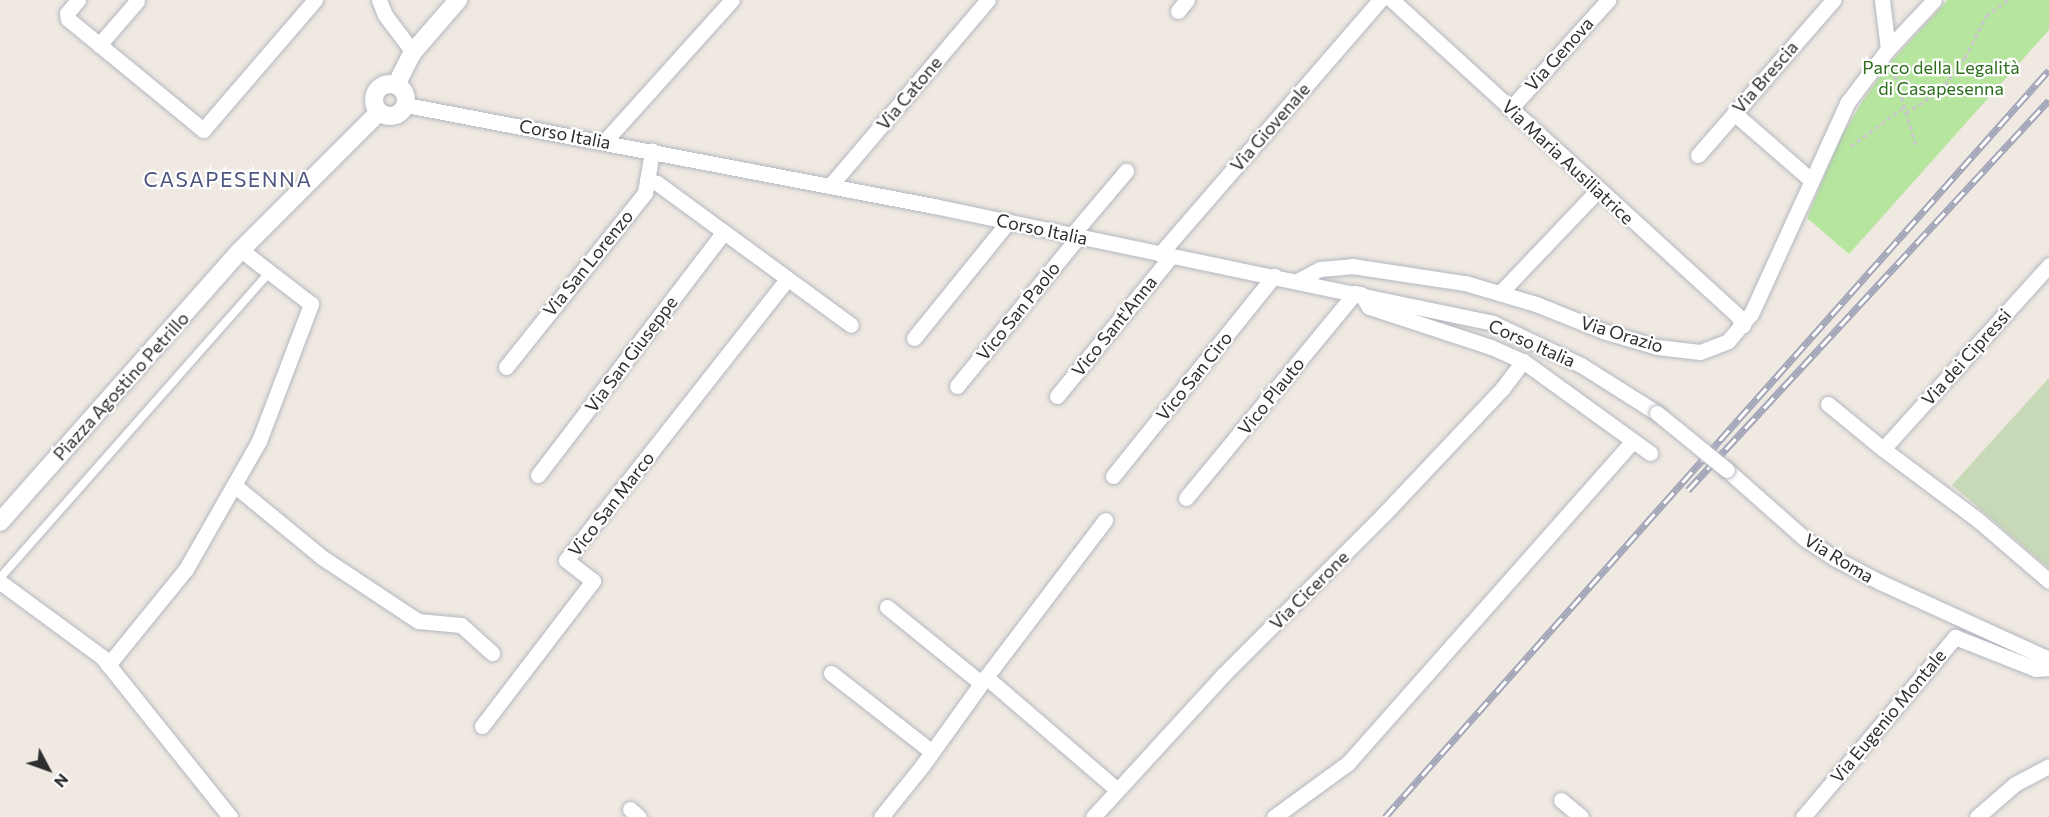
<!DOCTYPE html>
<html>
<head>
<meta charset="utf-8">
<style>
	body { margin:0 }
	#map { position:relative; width:2049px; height:817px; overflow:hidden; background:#efe9e1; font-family:Commissioner,sans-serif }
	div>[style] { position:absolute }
	.green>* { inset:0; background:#b6e59e }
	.cemetery>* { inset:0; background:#c8d9b8 }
	.path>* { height:3px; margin-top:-1.5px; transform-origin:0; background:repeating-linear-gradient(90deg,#c9c9c9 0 4.5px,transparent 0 7.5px) }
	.roads { filter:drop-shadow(0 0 2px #b4b7c1) drop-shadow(0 0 2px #b4b7c1) }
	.service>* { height:8px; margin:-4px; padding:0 4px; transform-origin:4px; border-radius:4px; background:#fff }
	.minor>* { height:15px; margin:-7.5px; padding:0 7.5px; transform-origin:7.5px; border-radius:7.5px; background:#fff }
	.tertiary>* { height:18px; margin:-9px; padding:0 9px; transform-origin:9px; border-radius:9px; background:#fff }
	.tertiary>.ring { margin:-9px; padding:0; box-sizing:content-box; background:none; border:18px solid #fff; border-radius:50% }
	.rail>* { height:7px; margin-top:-3.5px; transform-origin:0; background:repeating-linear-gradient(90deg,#fff 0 14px,#a3a6b8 0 28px); box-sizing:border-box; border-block:2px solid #a3a6b8 }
	.bridges { filter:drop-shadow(0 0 2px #b4b7c1) drop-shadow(0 0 2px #b4b7c1) }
	.minor-bridge>* { height:15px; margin:-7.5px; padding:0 7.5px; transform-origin:7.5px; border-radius:7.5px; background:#fff }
	span { translate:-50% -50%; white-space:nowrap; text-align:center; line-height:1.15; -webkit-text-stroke:4.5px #fff; paint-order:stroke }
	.street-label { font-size:18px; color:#2e2e2e }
	.park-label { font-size:18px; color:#2c6e1b }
	.quarter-label { font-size:21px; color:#4d5680; letter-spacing:1.5px }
	.north { position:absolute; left:18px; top:739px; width:60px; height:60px; -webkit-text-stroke:4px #fff; paint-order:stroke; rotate:131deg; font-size:16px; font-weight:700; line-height:24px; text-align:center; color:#2e2e2e }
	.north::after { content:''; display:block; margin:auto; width:21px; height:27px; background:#2e2e2e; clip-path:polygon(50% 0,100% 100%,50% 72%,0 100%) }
</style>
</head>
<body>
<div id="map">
	<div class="green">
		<div style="clip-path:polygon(1948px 0,2049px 0,2049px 30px,1849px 254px,1807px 218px,1839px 140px,1862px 102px,1889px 64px)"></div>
	</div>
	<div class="cemetery">
		<div style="clip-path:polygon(2049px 378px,2049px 568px,1952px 485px)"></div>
	</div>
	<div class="path">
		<div style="left:1893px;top:68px;width:81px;rotate:73.6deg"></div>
		<div style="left:1906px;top:113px;width:40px;rotate:-32.9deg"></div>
		<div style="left:1940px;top:91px;width:41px;rotate:-52.9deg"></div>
		<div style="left:1965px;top:58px;width:47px;rotate:-63.4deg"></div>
		<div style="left:1986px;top:16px;width:27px;rotate:-36deg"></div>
		<div style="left:1851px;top:146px;width:66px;rotate:-36.3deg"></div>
	</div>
	<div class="roads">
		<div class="service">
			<div style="left:0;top:578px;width:408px;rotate:-48.6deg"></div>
		</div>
		<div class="minor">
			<div style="left:78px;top:0;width:17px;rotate:130deg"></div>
			<div style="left:67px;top:13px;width:6px;rotate:81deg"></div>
			<div style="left:68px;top:19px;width:175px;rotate:39.4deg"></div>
			<div style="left:203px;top:130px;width:172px;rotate:-49.3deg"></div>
			<div style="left:379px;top:0;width:16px;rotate:68deg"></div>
			<div style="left:385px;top:15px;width:46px;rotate:52.9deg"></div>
			<div style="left:1392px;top:0;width:467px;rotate:42.4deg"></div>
			<div style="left:1737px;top:315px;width:12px;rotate:59deg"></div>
			<div style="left:1882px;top:0;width:49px;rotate:83deg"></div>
			<div style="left:1178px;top:11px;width:14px;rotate:-51deg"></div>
			<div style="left:99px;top:45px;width:58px;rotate:-49.2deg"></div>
			<div style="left:406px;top:105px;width:538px;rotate:10.83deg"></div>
			<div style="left:934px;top:206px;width:571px;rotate:11.82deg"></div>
			<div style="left:1493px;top:323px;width:98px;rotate:25.5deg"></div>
			<div style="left:1581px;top:365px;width:90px;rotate:32.3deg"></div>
			<div style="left:1510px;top:109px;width:147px;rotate:-48deg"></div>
			<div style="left:1734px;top:113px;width:103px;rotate:41.1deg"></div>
			<div style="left:604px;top:142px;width:191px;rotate:-48deg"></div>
			<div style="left:1698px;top:155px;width:206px;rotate:-48.9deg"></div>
			<div style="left:647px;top:180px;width:10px;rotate:17deg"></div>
			<div style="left:657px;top:183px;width:240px;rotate:36.2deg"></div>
			<div style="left:830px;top:186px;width:244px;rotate:-49.7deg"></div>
			<div style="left:1072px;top:235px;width:84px;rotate:-49.8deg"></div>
			<div style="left:1160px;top:254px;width:336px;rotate:-49.1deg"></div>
			<div style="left:1297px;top:281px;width:26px;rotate:-28deg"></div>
			<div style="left:1320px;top:269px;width:32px;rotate:-5deg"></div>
			<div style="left:1352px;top:266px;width:114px;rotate:8.6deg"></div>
			<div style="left:1465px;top:283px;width:74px;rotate:16.5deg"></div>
			<div style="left:1536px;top:304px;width:72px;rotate:21.9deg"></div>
			<div style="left:1603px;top:331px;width:56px;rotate:16.5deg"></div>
			<div style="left:1657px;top:347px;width:43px;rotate:6.6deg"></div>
			<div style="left:1700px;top:352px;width:30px;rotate:-21deg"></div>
			<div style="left:1728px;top:341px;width:35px;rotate:-50deg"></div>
			<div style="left:1751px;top:314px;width:232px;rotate:-65.5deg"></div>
			<div style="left:1847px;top:103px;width:68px;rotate:-52.8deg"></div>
			<div style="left:1888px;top:49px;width:67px;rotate:-46.8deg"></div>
			<div style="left:1500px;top:293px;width:142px;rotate:-46.4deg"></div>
			<div style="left:1361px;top:294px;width:15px;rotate:58deg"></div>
			<div style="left:1369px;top:307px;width:128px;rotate:18.2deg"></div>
			<div style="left:1491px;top:347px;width:35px;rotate:24deg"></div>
			<div style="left:1523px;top:361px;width:157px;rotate:35.9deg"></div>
			<div style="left:914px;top:338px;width:149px;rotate:-51deg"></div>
			<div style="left:506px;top:367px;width:223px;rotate:-51.4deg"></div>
			<div style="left:645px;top:193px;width:43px;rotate:-80.5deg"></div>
			<div style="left:957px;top:386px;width:192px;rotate:-50.9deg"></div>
			<div style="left:1057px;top:396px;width:181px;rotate:-50.8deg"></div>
			<div style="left:1828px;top:404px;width:71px;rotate:39.3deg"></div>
			<div style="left:1883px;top:449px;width:119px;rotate:36.8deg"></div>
			<div style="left:1978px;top:520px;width:94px;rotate:40.7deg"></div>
			<div style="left:1883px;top:449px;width:248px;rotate:-47.9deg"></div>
			<div style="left:1727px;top:470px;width:104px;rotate:41.5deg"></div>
			<div style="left:1805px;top:539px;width:37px;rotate:33deg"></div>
			<div style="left:1836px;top:559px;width:50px;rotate:27.6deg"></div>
			<div style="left:1880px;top:582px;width:186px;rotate:24.5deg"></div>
			<div style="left:538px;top:475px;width:306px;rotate:-52.6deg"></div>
			<div style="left:1113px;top:476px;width:257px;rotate:-51.2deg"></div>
			<div style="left:234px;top:485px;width:115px;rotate:39.4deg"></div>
			<div style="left:323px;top:558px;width:114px;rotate:33.6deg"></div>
			<div style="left:418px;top:621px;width:43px;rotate:5.3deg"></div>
			<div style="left:461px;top:625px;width:42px;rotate:42.1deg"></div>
			<div style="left:1186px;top:498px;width:266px;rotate:-50.5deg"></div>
			<div style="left:0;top:582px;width:127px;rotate:36.3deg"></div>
			<div style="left:102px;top:657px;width:205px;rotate:51.3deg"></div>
			<div style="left:887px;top:607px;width:121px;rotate:39deg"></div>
			<div style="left:108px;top:665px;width:124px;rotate:-50.9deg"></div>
			<div style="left:186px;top:569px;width:147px;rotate:-60.3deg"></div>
			<div style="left:259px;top:441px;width:147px;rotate:-69.2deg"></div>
			<div style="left:311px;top:304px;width:88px;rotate:-142.4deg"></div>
			<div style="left:831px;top:673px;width:128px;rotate:38deg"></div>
			<div style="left:986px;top:677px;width:172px;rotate:40.7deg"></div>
			<div style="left:482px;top:726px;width:183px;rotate:-52.6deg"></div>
			<div style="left:593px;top:581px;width:34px;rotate:-142deg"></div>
			<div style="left:566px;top:560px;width:357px;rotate:-51.8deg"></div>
			<div style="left:1561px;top:800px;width:26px;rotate:40deg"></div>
			<div style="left:630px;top:809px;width:12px;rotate:42deg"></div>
			<div style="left:881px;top:817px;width:65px;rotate:-51.2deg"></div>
			<div style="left:922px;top:766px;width:110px;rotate:-54.3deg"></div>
			<div style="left:986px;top:677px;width:197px;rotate:-52.8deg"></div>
			<div style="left:1093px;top:817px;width:194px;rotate:-47.5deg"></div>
			<div style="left:1224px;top:674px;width:226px;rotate:-45deg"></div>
			<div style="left:1384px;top:514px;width:172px;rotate:-46.7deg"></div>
			<div style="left:1502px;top:389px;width:35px;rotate:-53deg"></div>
			<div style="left:1274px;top:817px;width:92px;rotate:-36.1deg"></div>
			<div style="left:1348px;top:763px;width:430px;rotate:-48.5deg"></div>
			<div style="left:1803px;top:817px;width:236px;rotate:-49.8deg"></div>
			<div style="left:1955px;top:637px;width:87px;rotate:21.6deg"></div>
			<div style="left:2036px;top:669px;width:13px;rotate:-4deg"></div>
			<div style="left:1977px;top:817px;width:50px;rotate:-41deg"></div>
			<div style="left:2015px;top:784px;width:38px;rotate:-28deg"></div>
		</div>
		<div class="tertiary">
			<div class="ring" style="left:374px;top:84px;width:14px;height:14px"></div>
			<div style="left:396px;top:85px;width:37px;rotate:-63deg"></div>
			<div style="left:413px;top:52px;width:69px;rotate:-49.1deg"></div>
			<div style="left:0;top:522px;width:363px;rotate:-48.5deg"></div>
			<div style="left:241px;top:250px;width:195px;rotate:-45deg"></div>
		</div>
	</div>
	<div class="rail">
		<div style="left:1688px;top:490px;width:531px;rotate:-47.21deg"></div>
		<div style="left:1385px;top:817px;width:999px;rotate:-48.37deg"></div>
	</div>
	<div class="bridges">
		<div class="minor-bridge">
			<div style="left:1657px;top:413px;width:90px;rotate:39.2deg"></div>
		</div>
	</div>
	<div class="street-label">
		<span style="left:1559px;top:54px;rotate:-48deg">Via Genova</span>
		<span style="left:1765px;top:77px;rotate:-49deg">Via Brescia</span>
		<span style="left:909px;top:93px;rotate:-50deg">Via Catone</span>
		<span style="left:1270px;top:127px;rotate:-49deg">Via Giovenale</span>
		<span style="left:565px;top:134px;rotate:11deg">Corso Italia</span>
		<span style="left:1568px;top:162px;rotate:43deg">Via Maria Ausiliatrice</span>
		<span style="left:1042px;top:229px;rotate:12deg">Corso Italia</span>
		<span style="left:588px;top:263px;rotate:-51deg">Via San Lorenzo</span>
		<span style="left:1018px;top:311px;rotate:-51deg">Vico San Paolo</span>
		<span style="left:1114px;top:326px;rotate:-51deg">Vico Sant'Anna</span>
		<span style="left:1622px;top:334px;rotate:17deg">Via Orazio</span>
		<span style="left:1532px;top:343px;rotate:24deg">Corso Italia</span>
		<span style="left:631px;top:354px;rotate:-53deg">Via San Giuseppe</span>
		<span style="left:1966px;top:357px;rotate:-48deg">Via dei Cipressi</span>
		<span style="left:1194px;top:376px;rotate:-51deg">Vico San Ciro</span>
		<span style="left:121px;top:386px;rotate:-48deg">Piazza Agostino Petrillo</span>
		<span style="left:1271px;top:396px;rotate:-51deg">Vico Plauto</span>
		<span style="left:611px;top:504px;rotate:-52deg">Vico San Marco</span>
		<span style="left:1839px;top:558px;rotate:31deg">Via Roma</span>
		<span style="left:1309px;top:590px;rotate:-45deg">Via Cicerone</span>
		<span style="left:1888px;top:716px;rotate:-50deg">Via Eugenio Montale</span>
	</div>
	<div class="park-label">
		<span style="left:1941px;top:78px">Parco della Legalità<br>di Casapesenna</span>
	</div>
	<div class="quarter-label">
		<span style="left:228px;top:179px">CASAPESENNA</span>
	</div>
	<div class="north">N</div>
</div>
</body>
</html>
